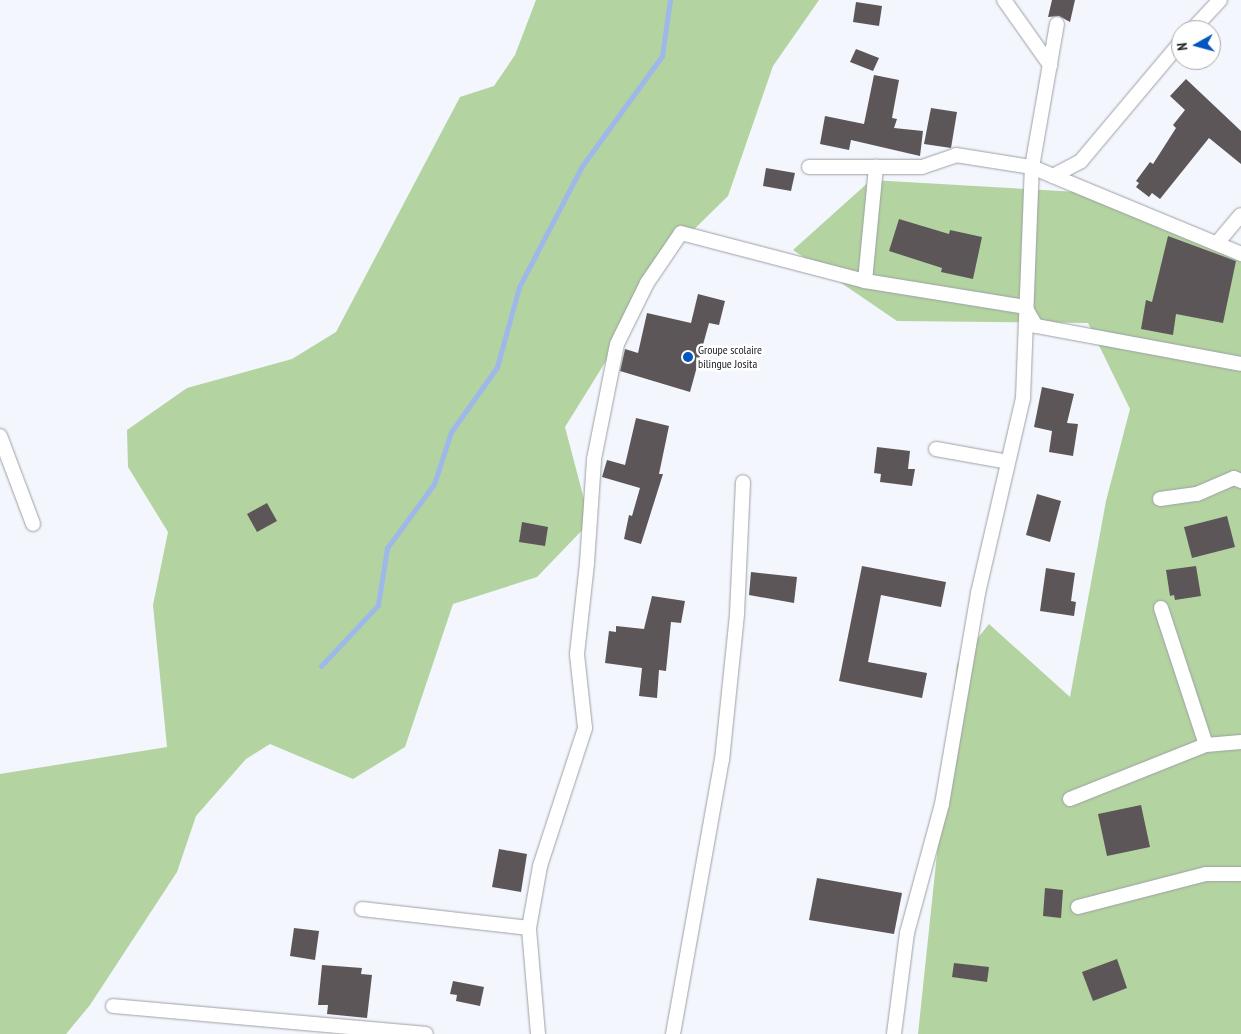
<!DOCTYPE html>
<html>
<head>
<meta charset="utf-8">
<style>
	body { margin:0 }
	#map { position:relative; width:1241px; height:1034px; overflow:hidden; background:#f3f6fc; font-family:"PT Sans Narrow",sans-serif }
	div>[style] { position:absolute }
	.forest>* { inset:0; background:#b3d3a0 }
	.stream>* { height:5px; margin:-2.5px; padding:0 2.5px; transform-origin:2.5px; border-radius:2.5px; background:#9eb8ea }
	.building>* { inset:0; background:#5d5658 }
	.roads { filter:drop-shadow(0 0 1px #9da0a6) drop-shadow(0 0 1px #9da0a6) }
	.minor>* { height:14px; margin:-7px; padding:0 7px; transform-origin:7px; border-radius:7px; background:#fff }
	.dots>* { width:14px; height:14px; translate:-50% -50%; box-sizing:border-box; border:2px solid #fff; border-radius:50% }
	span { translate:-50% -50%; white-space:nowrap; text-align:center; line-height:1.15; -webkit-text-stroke:5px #fff; paint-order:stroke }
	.poi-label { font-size:12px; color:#202224 }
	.left { translate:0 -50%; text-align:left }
	.north { position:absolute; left:1171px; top:20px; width:50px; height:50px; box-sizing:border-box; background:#fff; border:1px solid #a6a7a7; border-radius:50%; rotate:263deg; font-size:14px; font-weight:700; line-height:20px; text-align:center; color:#202224 }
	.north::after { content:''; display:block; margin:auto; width:18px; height:22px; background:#0255bf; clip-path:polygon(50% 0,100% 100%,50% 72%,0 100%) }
</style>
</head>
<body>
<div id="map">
	<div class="forest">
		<div style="clip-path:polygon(536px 0,819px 0,773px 66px,728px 196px,678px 245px,565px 427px,590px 522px,537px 577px,453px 604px,405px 747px,353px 779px,270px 744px,246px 759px,196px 816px,177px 872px,90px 1005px,66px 1034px,0 1034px,0 774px,167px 747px,153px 605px,168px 532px,128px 467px,127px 430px,187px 388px,292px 359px,336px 332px,460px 97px,494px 86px,515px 55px)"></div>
		<div style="clip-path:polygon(871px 180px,1096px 193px,1241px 262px,1241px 1034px,918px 1034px,957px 664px,989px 624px,1070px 697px,1106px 501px,1130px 409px,1088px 323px,897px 321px,793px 250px)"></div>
	</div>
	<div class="stream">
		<div style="left:321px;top:666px;width:83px;rotate:-46.9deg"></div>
		<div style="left:378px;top:605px;width:58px;rotate:-81deg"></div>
		<div style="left:387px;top:548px;width:79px;rotate:-53.7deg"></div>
		<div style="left:434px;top:484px;width:55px;rotate:-71.9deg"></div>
		<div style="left:451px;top:432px;width:80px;rotate:-54.7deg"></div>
		<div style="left:497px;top:367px;width:83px;rotate:-74.6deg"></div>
		<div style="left:519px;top:287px;width:136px;rotate:-62.5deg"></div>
		<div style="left:582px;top:166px;width:136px;rotate:-54deg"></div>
		<div style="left:662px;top:56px;width:57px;rotate:-81.9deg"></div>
	</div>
	<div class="building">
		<div style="clip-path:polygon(1052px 0,1075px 0,1070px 22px,1059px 16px,1048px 17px)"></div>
		<div style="clip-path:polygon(856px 2px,882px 6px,879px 26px,853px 22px)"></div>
		<div style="clip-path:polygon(856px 49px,879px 58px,873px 71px,850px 62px)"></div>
		<div style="clip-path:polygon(874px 75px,899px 80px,892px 118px,897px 119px,894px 128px,923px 131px,920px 156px,851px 140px,849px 150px,820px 144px,825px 116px,864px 124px)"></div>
		<div style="clip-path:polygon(1186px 79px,1241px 131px,1241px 164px,1209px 138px,1160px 199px,1152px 193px,1149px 197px,1136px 187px,1139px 183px,1136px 181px,1150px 162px,1153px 164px,1176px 128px,1173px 125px,1185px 110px,1170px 96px)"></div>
		<div style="clip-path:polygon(931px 108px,957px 112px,951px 148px,924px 144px)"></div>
		<div style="clip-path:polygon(766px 168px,795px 173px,791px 191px,763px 186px)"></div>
		<div style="clip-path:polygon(899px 219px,949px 234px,950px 230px,982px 237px,973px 279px,941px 272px,942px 268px,889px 251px)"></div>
		<div style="clip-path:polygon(1168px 236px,1236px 261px,1223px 323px,1176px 314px,1173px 335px,1141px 329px,1146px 300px,1152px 302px)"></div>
		<div style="clip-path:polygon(698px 294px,725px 301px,719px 325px,709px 323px,690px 392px,620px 371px,625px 349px,638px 353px,647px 313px,691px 323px)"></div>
		<div style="clip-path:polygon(1042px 387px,1074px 394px,1067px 423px,1078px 424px,1073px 456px,1049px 452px,1052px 431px,1034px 427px)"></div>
		<div style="clip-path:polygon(636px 418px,669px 426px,659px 474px,663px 474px,641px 544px,624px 539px,629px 515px,632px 516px,640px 488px,602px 477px,607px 460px,625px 465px)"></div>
		<div style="clip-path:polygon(877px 447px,910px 451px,908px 469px,915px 469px,912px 486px,880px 482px,881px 474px,874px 473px)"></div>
		<div style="clip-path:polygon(1037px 494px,1061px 501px,1050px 542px,1026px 535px)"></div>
		<div style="clip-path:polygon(267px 503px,277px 521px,257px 532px,247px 514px)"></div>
		<div style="clip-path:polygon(1227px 516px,1235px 547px,1192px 558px,1184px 527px)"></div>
		<div style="clip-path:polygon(522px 522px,548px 527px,545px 546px,519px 542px)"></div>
		<div style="clip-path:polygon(862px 566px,946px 582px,941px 607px,881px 595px,868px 662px,927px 673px,922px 698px,839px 681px)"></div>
		<div style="clip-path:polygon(1196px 566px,1201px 596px,1175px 600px,1174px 595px,1170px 596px,1166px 570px)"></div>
		<div style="clip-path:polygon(1046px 568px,1075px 573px,1071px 601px,1076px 602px,1074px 616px,1040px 611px)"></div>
		<div style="clip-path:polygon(751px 572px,797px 577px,794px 603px,749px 595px)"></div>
		<div style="clip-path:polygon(652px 596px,685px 601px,681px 623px,671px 622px,666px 671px,659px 670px,657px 698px,639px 696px,642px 668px,605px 663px,609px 631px,616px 632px,616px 626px,644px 629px)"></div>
		<div style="clip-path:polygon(1141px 805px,1150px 847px,1107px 856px,1098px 814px)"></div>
		<div style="clip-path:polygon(499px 849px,527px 854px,521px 892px,492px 887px)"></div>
		<div style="clip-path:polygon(817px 878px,902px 893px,894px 934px,809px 920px)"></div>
		<div style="clip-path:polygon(1045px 888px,1063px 890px,1061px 918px,1043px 916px)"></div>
		<div style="clip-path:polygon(294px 928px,319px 931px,315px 960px,290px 956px)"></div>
		<div style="clip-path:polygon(1117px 959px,1127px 988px,1093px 1001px,1082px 972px)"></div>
		<div style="clip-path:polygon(954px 963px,989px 967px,987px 982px,952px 977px)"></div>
		<div style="clip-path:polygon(322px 965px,362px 968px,361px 974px,372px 975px,367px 1018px,327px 1014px,328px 1005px,318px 1005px)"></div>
		<div style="clip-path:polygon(453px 981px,484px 987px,480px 1006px,456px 1001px,457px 995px,450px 994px)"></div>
	</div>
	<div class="roads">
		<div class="minor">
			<div style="left:1004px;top:0;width:80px;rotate:54.7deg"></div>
			<div style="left:1192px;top:30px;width:41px;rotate:-47deg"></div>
			<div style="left:809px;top:167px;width:113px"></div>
			<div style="left:922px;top:167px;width:36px;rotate:-19deg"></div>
			<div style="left:956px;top:155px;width:77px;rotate:9deg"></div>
			<div style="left:1032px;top:167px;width:23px;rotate:23deg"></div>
			<div style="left:1053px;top:176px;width:32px;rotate:-28deg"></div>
			<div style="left:1081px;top:161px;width:155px;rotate:-50deg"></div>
			<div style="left:1053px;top:176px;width:204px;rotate:22.5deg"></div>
			<div style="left:1218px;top:242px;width:35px;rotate:-50deg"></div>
			<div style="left:865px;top:281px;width:115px;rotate:-84.5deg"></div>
			<div style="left:0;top:436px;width:94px;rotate:69.4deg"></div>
			<div style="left:936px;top:449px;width:73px;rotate:10.2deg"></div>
			<div style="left:1160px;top:499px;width:37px;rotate:-8deg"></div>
			<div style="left:1197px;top:494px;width:40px;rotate:-23.4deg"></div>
			<div style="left:1234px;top:478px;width:8px;rotate:23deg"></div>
			<div style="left:1161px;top:608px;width:144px;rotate:71.8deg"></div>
			<div style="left:1206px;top:745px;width:35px;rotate:-5deg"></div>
			<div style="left:1070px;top:799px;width:146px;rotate:-21.7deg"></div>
			<div style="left:1078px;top:907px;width:132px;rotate:-14.5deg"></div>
			<div style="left:1206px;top:874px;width:35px"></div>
			<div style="left:362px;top:909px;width:168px;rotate:6.5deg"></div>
			<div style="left:113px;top:1006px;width:314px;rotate:5.1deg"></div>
			<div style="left:538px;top:1034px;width:106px;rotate:-94.9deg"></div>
			<div style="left:529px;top:928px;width:63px;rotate:-79.9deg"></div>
			<div style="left:540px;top:866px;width:145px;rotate:-71.9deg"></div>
			<div style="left:585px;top:728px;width:74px;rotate:-96.2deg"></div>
			<div style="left:577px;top:654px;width:92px;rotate:-83.7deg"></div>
			<div style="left:587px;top:563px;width:104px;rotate:-86.1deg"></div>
			<div style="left:594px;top:459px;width:117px;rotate:-78.7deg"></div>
			<div style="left:617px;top:344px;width:68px;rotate:-63.8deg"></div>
			<div style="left:647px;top:283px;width:60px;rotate:-55.8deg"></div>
			<div style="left:681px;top:233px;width:190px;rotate:14.6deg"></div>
			<div style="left:865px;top:281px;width:162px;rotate:9.2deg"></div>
			<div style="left:1025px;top:307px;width:22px;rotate:60deg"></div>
			<div style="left:1036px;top:326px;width:208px;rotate:10.5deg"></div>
			<div style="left:673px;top:1034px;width:278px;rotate:-79.9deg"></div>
			<div style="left:722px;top:760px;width:147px;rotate:-84.1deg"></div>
			<div style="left:737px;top:614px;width:132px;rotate:-87.4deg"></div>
			<div style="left:894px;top:1034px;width:102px;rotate:-82.7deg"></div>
			<div style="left:907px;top:933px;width:134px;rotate:-74.8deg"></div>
			<div style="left:942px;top:804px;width:214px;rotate:-80.3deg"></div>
			<div style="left:978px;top:593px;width:200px;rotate:-77deg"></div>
			<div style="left:1023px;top:398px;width:231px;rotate:-87.8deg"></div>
			<div style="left:1032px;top:167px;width:145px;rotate:-80.1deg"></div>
		</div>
	</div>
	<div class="dots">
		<div style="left:688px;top:357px;background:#0255bf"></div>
	</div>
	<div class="poi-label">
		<span class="left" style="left:698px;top:357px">Groupe scolaire<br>bilingue Josita</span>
	</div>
	<div class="north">N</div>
</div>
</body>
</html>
